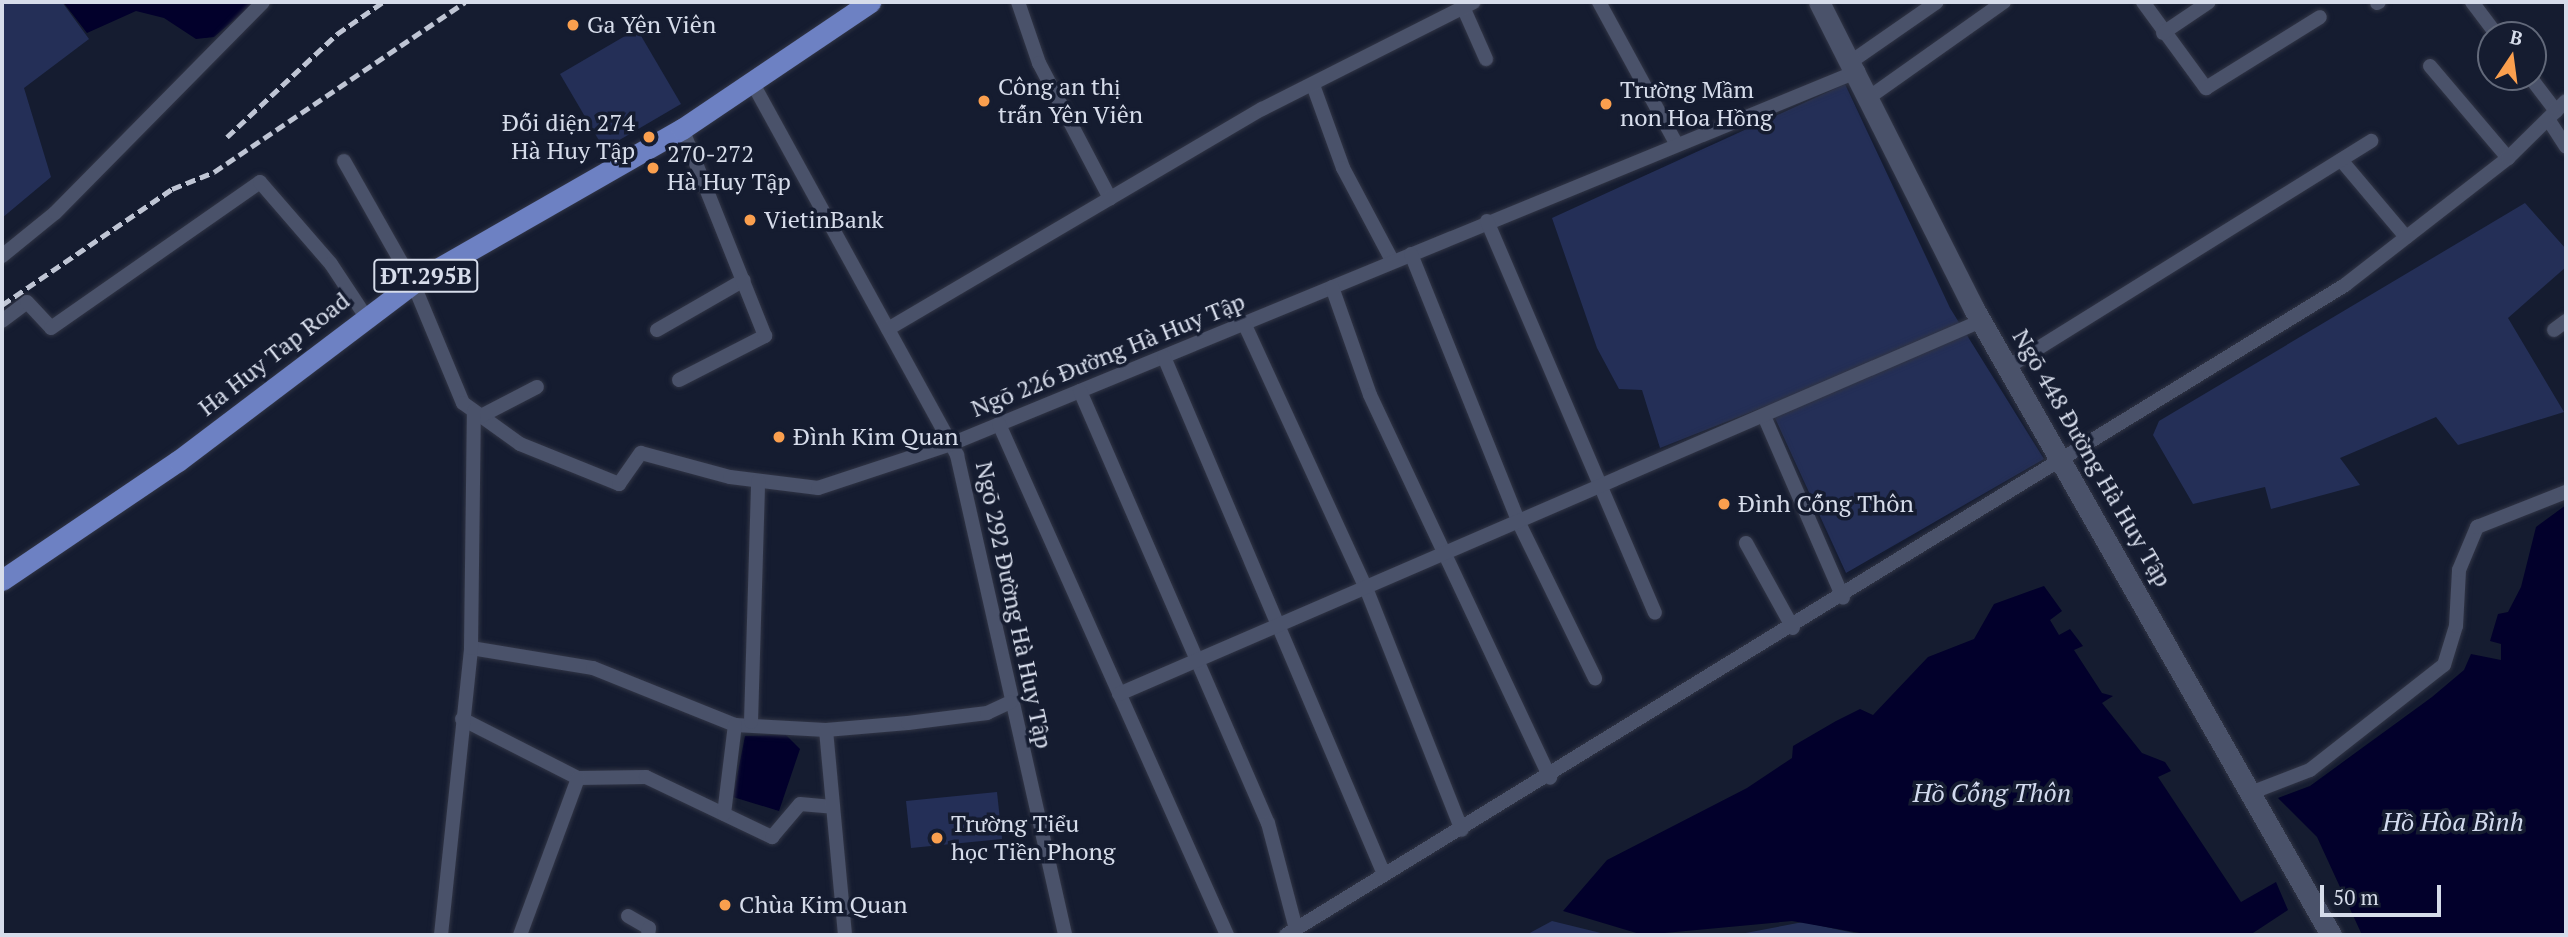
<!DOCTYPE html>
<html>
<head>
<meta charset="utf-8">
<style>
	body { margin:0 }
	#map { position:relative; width:2568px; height:937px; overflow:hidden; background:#151c30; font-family:"PT Serif",serif }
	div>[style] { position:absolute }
	.green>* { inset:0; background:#242f57 }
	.water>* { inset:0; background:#02002b }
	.roads { filter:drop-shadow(0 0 2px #313545) drop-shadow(0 0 2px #313545) }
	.street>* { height:14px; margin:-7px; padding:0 7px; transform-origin:7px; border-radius:7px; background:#4a526a }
	.secondary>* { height:21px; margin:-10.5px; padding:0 10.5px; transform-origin:10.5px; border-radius:10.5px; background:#4a526a }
	.primary>* { height:21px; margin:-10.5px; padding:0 10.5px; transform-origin:10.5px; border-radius:10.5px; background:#6d81c3 }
	.rail>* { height:5px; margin-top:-2.5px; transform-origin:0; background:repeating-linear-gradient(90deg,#bfc5d4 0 10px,transparent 0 15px) }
	.dots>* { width:19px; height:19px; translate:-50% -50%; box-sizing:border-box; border:4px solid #151c30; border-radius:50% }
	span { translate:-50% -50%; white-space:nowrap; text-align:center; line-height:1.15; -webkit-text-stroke:7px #151c30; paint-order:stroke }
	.shield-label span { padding:2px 5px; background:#151c30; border:2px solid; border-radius:5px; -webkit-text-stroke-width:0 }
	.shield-label { font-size:23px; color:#d6dcea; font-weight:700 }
	.poi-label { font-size:24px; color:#d6dcea }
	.left { translate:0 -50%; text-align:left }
	.right { translate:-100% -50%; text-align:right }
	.street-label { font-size:24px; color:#d6dcea }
	.water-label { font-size:26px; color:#d3dbef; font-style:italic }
	.frame { position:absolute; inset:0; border:4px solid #d6dcea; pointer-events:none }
	.north { position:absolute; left:2477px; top:21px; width:70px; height:70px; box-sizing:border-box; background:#151c30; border:2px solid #62697a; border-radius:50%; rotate:13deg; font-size:19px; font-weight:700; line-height:28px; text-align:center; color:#d6dcea }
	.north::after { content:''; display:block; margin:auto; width:24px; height:32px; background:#fa9f4e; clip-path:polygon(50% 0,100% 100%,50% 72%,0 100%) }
	.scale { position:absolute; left:2320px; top:885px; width:121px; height:32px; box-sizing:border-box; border:4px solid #d6dcea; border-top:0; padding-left:9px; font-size:21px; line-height:24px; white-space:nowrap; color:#d6dcea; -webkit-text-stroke:5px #151c30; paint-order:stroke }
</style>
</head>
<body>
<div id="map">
	<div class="green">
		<div style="clip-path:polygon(2px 2px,62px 2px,89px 39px,24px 88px,51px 177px,2px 218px)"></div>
		<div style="clip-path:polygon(637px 29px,681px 104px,604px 149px,560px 74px)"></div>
		<div style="clip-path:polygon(1845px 84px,1950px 308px,2044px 459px,1846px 573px,1769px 405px,1660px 448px,1642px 390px,1619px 389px,1597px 348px,1552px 218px)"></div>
		<div style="clip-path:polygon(2525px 203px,2566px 249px,2566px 267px,2508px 318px,2564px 412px,2458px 445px,2436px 417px,2340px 458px,2360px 485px,2271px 509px,2265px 487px,2193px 504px,2153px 435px,2159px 421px)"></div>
		<div style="clip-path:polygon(997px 792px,1002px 839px,911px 848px,906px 801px)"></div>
		<div style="clip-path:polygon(1552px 921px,1609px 935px,1526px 935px)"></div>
		<div style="clip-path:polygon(1803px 922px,1854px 933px,1886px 935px,1735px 935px)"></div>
	</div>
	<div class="water">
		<div style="clip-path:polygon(63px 2px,255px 2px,214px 37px,196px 39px,164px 18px,136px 11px,87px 33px)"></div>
		<div style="clip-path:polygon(2566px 505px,2566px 935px,2362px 935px,2317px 837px,2278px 798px,2310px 786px,2432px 697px,2464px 670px,2471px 654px,2501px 660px,2501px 644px,2490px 641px,2498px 614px,2508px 612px,2521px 587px,2536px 527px)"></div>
		<div style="clip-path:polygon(2044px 586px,2062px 611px,2050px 620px,2059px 635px,2070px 629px,2083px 646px,2074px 650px,2102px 693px,2113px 696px,2102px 703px,2142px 753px,2165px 762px,2171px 771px,2158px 777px,2241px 902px,2276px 882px,2288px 910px,2250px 935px,1871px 935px,1792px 921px,1643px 935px,1563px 911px,1607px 860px,1747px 788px,1792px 758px,1793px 746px,1836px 721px,1860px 709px,1873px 715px,1928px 657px,1974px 639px,1994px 604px)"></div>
		<div style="clip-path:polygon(786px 735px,800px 749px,779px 811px,733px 797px,745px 736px)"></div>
	</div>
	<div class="roads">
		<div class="street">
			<div style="left:1018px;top:2px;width:65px;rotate:71deg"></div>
			<div style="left:1039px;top:63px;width:153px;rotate:62.3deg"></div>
			<div style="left:1599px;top:2px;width:161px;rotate:61.4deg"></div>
			<div style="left:2143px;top:2px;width:107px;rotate:53.8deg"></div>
			<div style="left:2206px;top:88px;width:134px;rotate:-31.9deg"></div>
			<div style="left:2472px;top:2px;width:41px;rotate:52.9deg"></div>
			<div style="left:2377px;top:3px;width:2px;rotate:-27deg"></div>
			<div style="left:1463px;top:7px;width:57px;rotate:66.1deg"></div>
			<div style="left:2163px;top:33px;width:55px;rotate:-34deg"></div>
			<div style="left:1852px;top:61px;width:103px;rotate:-34.8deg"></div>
			<div style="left:2430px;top:66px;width:121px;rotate:49.7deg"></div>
			<div style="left:2530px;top:77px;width:43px;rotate:52.6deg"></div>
			<div style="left:752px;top:82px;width:426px;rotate:61.2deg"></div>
			<div style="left:957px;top:455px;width:492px;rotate:77.3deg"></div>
			<div style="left:1313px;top:85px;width:88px;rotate:70.1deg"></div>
			<div style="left:1343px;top:168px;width:106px;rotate:62deg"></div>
			<div style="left:1871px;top:96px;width:163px;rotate:-35.3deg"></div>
			<div style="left:2548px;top:119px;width:33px;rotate:57deg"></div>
			<div style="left:2341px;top:160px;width:101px;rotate:49.8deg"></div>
			<div style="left:344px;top:161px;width:140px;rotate:60.5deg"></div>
			<div style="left:413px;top:283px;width:130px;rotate:67.4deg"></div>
			<div style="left:463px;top:403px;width:70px;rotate:35.7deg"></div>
			<div style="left:520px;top:444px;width:107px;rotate:22deg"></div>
			<div style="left:619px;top:484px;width:38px;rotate:-55deg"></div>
			<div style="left:641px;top:453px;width:92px;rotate:15.1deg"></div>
			<div style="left:730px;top:477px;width:89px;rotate:7.1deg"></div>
			<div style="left:818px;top:488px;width:140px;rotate:-18.3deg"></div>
			<div style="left:951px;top:444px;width:981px;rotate:-22.35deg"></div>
			<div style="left:1487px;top:221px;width:426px;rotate:66.8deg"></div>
			<div style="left:1411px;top:254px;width:290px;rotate:68.1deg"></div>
			<div style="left:1519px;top:523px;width:173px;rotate:63.9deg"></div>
			<div style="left:2px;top:256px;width:68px;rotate:-39.1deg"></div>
			<div style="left:55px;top:213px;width:296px;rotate:-45.4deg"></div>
			<div style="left:1332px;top:287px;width:114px;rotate:70.6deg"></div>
			<div style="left:1370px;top:395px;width:423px;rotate:64.8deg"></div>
			<div style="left:2px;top:321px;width:31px;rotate:-37deg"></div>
			<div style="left:27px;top:302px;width:35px;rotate:47deg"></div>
			<div style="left:51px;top:328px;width:255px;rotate:-34.9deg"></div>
			<div style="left:260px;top:182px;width:108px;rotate:49.1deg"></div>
			<div style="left:331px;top:264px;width:64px;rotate:56.6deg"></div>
			<div style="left:1244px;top:323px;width:292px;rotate:65.3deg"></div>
			<div style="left:1366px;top:588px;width:260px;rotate:68.4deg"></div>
			<div style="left:888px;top:329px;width:434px;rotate:-30.5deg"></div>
			<div style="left:1262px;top:109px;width:237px;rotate:-26.8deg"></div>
			<div style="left:657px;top:330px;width:100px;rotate:-29.9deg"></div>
			<div style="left:2554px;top:330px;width:15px;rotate:-37deg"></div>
			<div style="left:1164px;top:357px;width:560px;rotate:66.96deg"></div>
			<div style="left:2008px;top:367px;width:428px;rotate:-31.9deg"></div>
			<div style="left:679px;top:380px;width:97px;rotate:-27.1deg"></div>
			<div style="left:765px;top:336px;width:223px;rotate:-111.8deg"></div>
			<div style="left:1080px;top:391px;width:471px;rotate:66.5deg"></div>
			<div style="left:1268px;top:823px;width:110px;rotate:75.2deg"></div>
			<div style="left:481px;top:416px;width:63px;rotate:-27.4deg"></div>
			<div style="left:1764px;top:416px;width:198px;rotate:66.5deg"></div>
			<div style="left:999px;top:424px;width:560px;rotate:65.95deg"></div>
			<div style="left:1746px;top:543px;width:97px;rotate:61.1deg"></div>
			<div style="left:471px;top:648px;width:124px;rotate:9.3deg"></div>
			<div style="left:593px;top:668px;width:153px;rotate:21.9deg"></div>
			<div style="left:735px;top:725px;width:91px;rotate:3.1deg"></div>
			<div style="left:826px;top:730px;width:82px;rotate:-4.9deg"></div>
			<div style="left:908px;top:723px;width:80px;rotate:-7.2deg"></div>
			<div style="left:987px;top:713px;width:26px;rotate:-25deg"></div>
			<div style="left:1119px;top:694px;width:939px;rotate:-23.4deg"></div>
			<div style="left:462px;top:719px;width:130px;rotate:27deg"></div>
			<div style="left:578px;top:778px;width:68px;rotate:-0.8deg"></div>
			<div style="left:646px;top:777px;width:140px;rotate:25.5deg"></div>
			<div style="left:772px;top:837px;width:43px;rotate:-49.7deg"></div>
			<div style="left:800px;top:804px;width:33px;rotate:5deg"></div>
			<div style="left:751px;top:722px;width:241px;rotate:-88.3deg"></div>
			<div style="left:826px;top:730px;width:206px;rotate:84.7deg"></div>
			<div style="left:2253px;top:792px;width:61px;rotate:-21.1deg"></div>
			<div style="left:2310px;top:770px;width:170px;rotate:-38.1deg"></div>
			<div style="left:2444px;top:665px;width:41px;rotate:-72.9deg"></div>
			<div style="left:2456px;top:626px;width:56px;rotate:-86.9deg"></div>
			<div style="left:2459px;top:570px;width:47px;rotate:-67.3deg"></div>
			<div style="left:2477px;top:527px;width:96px;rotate:-21.5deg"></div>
			<div style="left:724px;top:814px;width:90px;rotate:-83deg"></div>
			<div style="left:628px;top:916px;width:24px;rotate:30deg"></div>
			<div style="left:649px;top:928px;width:7px;rotate:98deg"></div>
			<div style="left:441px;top:935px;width:289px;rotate:-84deg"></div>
			<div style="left:471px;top:648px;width:237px;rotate:-89.3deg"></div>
			<div style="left:520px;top:935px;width:167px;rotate:-69.7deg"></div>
			<div style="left:1286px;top:935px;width:1243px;rotate:-31.54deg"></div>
			<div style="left:2345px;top:285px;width:207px;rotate:-37.9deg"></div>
			<div style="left:2508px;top:158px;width:81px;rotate:-44.5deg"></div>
		</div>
		<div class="secondary">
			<div style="left:1819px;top:2px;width:344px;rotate:63.2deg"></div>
			<div style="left:1974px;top:309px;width:721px;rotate:60.3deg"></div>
		</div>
		<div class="primary">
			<div style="left:2px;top:580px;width:212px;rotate:-34.1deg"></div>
			<div style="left:178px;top:461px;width:295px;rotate:-37.1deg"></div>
			<div style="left:413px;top:283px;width:310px;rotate:-29.8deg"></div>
			<div style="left:682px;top:129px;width:227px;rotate:-34deg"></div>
		</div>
	</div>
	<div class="rail">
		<div style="left:227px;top:137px;width:151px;rotate:-43.1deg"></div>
		<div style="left:337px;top:34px;width:56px;rotate:-34.8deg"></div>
		<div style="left:2px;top:305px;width:206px;rotate:-34.3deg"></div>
		<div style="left:172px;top:189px;width:45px;rotate:-22deg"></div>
		<div style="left:214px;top:172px;width:303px;rotate:-34.1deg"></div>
	</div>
	<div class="dots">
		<div style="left:573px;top:25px;background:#fa9f4e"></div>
		<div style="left:984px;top:101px;background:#fa9f4e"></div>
		<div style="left:1606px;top:104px;background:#fa9f4e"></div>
		<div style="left:649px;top:137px;background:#fa9f4e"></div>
		<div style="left:653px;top:168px;background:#fa9f4e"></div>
		<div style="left:750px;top:220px;background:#fa9f4e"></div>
		<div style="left:779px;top:437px;background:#fa9f4e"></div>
		<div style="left:1724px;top:504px;background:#fa9f4e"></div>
		<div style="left:937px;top:838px;background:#fa9f4e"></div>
		<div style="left:725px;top:905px;background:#fa9f4e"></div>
	</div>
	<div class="shield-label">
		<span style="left:426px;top:276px">ĐT.295B</span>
	</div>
	<div class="poi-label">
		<span class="left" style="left:587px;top:25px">Ga Yên Viên</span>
		<span class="left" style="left:998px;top:101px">Công an thị<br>trấn Yên Viên</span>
		<span class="left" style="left:1620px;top:104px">Trường Mầm<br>non Hoa Hồng</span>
		<span class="right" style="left:635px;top:137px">Đối diện 274<br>Hà Huy Tập</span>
		<span class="left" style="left:667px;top:168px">270-272<br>Hà Huy Tập</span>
		<span class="left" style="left:764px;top:220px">VietinBank</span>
		<span class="left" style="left:793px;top:437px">Đình Kim Quan</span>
		<span class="left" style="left:1738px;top:504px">Đình Cống Thôn</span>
		<span class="left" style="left:951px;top:838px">Trường Tiểu<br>học Tiền Phong</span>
		<span class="left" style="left:739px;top:905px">Chùa Kim Quan</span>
	</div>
	<div class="street-label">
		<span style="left:274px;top:354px;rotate:-38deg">Ha Huy Tap Road</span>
		<span style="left:1108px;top:355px;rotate:-22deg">Ngõ 226 Đường Hà Huy Tập</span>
		<span style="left:2092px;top:458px;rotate:60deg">Ngõ 448 Đường Hà Huy Tập</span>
		<span style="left:1014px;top:605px;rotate:78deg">Ngõ 292 Đường Hà Huy Tập</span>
	</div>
	<div class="water-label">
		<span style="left:1992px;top:793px">Hồ Cống Thôn</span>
		<span style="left:2453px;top:822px">Hồ Hòa Bình</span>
	</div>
	<div class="frame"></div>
	<div class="north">B</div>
	<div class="scale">50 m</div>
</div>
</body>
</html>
